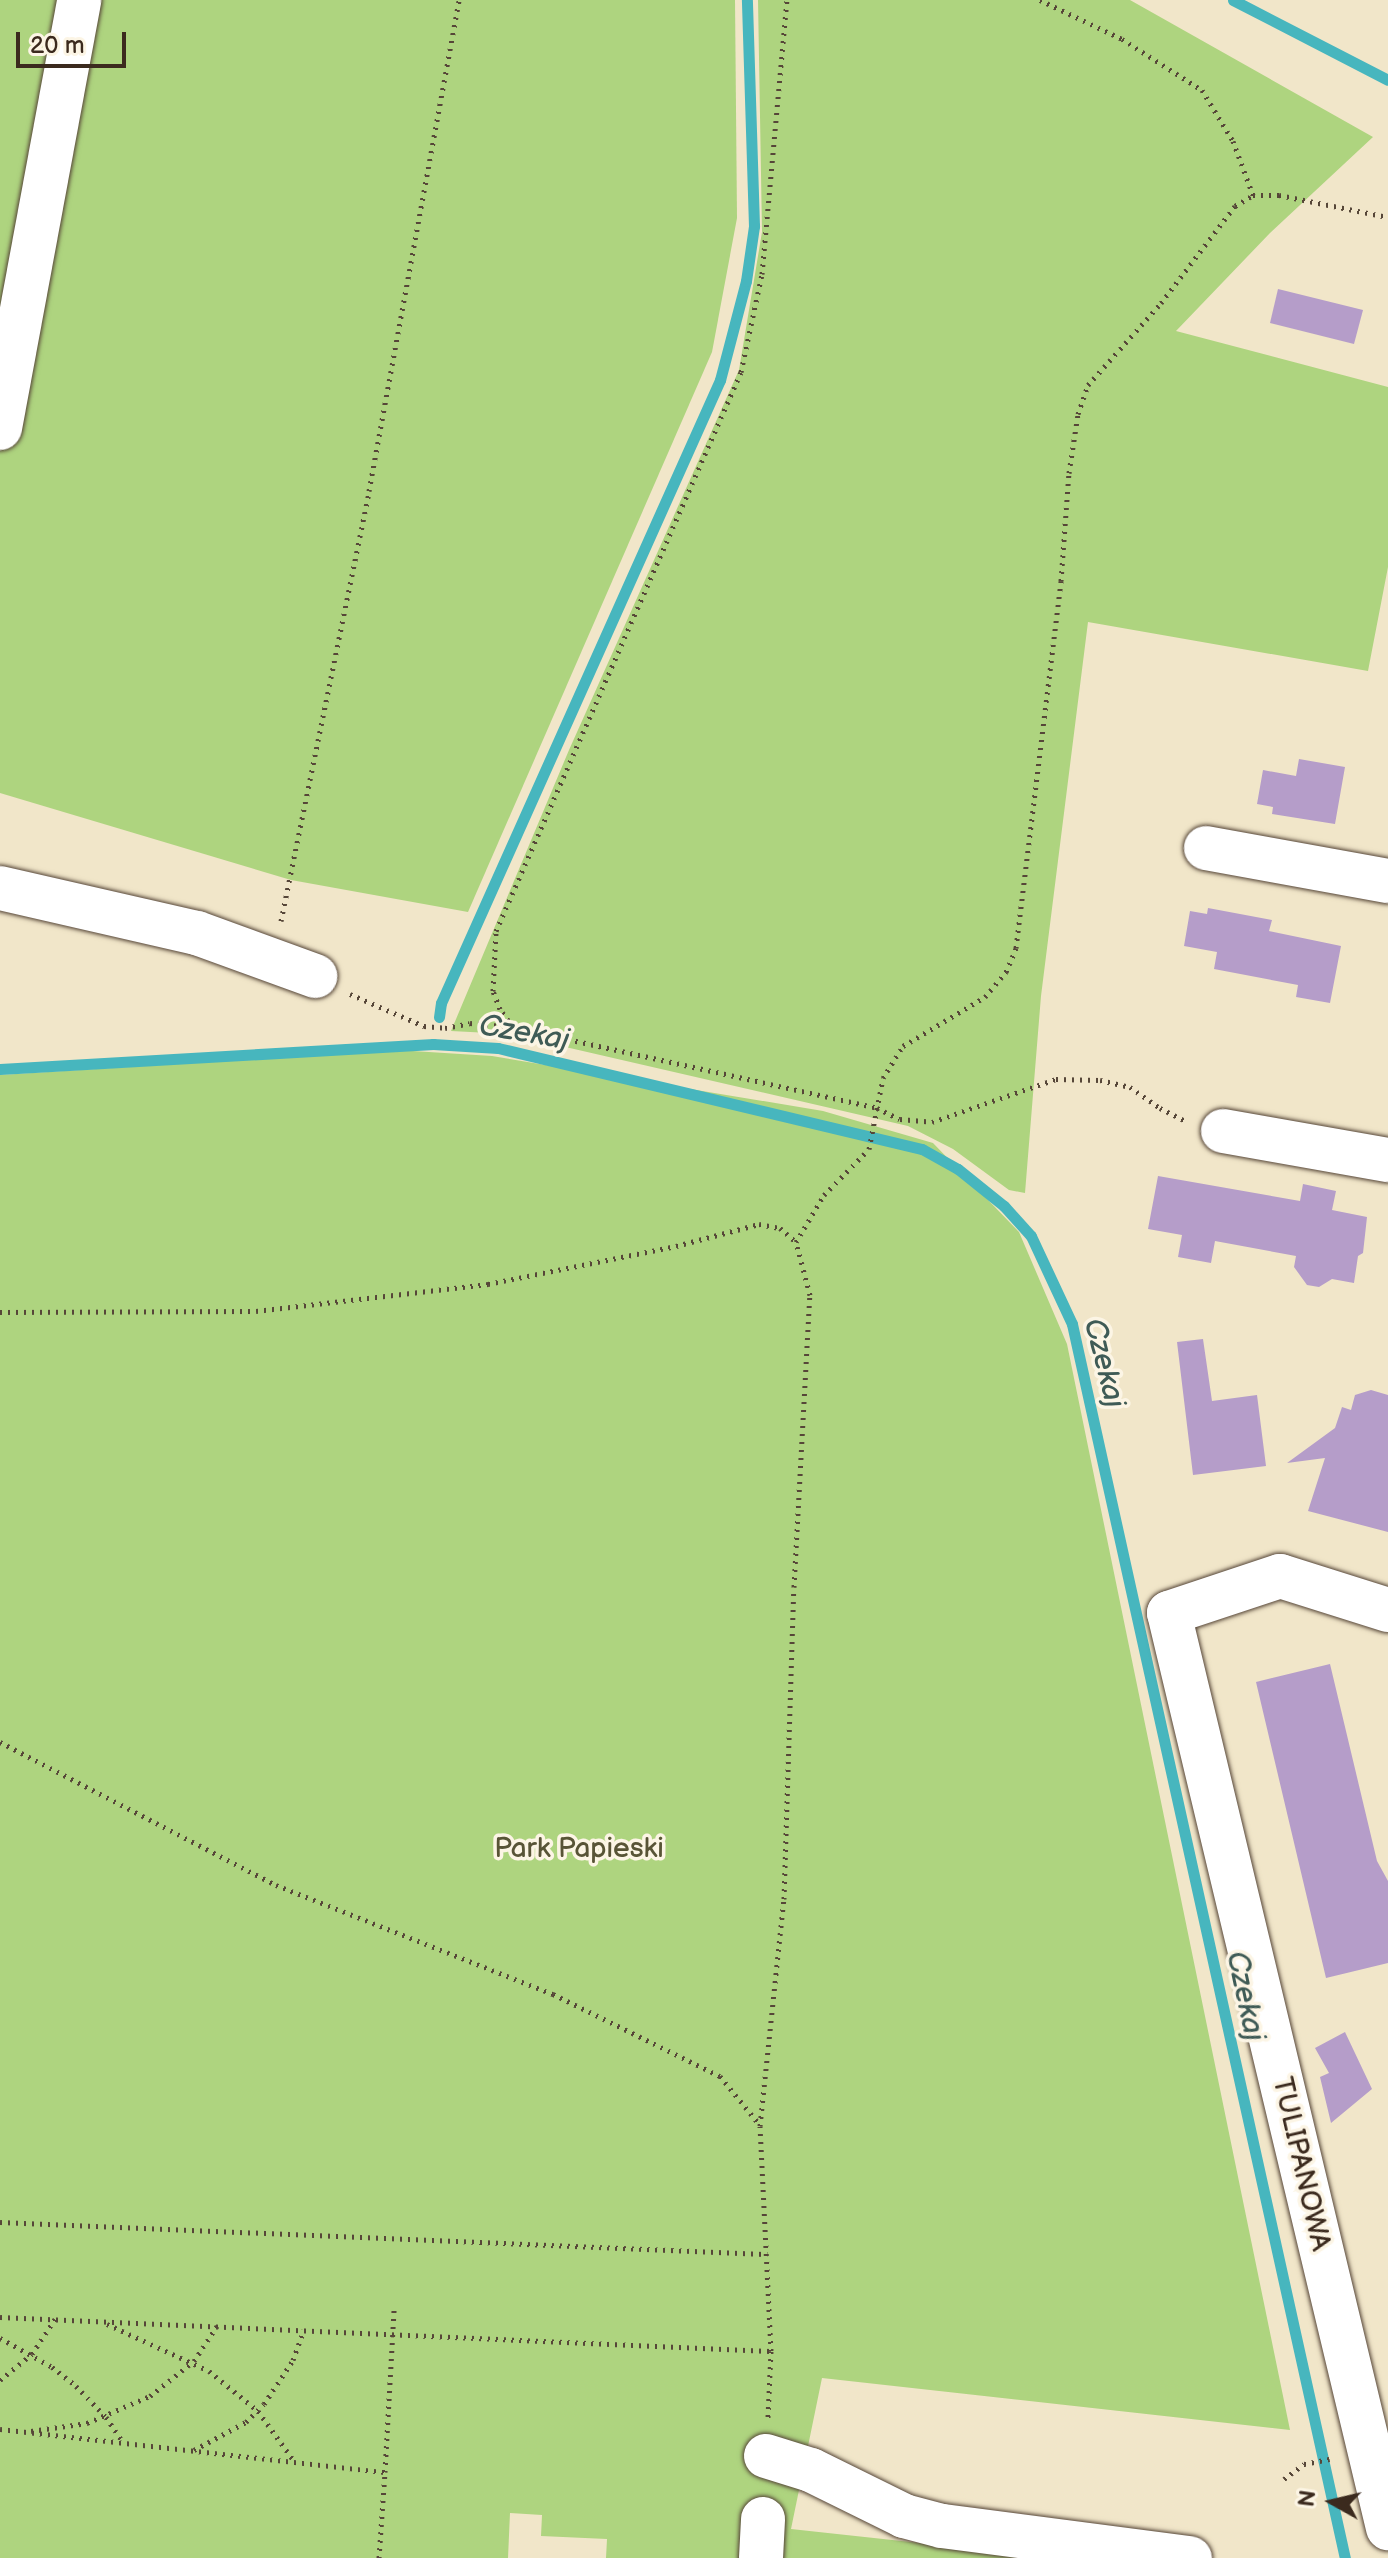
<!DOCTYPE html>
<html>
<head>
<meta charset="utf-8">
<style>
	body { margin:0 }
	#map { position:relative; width:1388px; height:2558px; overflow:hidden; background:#f1e6c9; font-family:"Balsamiq Sans",sans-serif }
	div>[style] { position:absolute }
	.green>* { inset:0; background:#aed47f }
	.stream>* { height:11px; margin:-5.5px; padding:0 5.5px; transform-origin:5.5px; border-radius:5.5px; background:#47b6be }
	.building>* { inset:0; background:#b59dc9 }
	.path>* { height:5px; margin-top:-2.5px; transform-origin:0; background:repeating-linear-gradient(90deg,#564638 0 2px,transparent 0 8px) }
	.roads { filter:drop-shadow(0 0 2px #564638) drop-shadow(0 0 2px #564638) }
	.minor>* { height:44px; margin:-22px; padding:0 22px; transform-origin:22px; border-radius:22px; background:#fff }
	span { translate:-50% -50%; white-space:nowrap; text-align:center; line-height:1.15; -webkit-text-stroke:7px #fcf5e5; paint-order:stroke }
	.park-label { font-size:28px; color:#585436 }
	.street-label { font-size:28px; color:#3b2a1e }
	.water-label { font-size:30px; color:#3f5b56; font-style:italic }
	.north { position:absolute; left:1292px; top:2462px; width:80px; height:80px; -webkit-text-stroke:6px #fcf5e5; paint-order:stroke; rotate:278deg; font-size:22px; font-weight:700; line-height:32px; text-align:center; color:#3b2a1e }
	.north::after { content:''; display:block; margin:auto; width:28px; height:36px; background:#3b2a1e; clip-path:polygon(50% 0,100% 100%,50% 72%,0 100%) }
	.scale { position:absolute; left:16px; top:32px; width:110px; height:36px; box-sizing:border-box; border:4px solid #3b2a1e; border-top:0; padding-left:10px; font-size:24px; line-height:28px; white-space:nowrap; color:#3b2a1e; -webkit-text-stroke:6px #fcf5e5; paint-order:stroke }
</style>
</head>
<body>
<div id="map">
	<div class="green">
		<div style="clip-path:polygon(0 0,735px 0,737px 218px,712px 352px,468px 912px,291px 880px,0 793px)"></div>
		<div style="clip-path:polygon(758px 0,1130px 0,1373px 137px,1270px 233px,1176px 331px,1388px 387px,1388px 567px,1368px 671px,1088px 622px,1041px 996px,1025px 1193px,1009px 1190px,953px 1149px,908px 1126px,509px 1034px,451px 1031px,569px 750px,739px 370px,762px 232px)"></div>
		<div style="clip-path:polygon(397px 1050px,492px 1056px,823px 1111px,933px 1143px,1019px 1232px,1067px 1344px,1290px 2430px,822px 2378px,791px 2529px,1058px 2558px,778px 2558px,753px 2524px,739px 2558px,606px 2558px,607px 2539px,541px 2536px,542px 2515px,510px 2513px,508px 2558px,0 2558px,0 1075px)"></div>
	</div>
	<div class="stream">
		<div style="left:1233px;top:0;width:174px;rotate:27.3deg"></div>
		<div style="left:439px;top:1017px;width:14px;rotate:-82deg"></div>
		<div style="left:441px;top:1003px;width:683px;rotate:-65.88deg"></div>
		<div style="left:720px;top:380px;width:102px;rotate:-75.3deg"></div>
		<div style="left:746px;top:281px;width:56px;rotate:-81.7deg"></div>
		<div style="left:754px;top:226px;width:226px;rotate:-91.8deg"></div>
		<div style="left:0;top:1069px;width:434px;rotate:-3.3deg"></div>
		<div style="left:433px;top:1044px;width:65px;rotate:3.5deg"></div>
		<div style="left:498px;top:1048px;width:436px;rotate:13.4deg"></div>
		<div style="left:922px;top:1149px;width:41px;rotate:29.1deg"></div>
		<div style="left:958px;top:1169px;width:59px;rotate:38.8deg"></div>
		<div style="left:1004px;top:1206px;width:40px;rotate:48deg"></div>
		<div style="left:1031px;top:1236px;width:97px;rotate:65deg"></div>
		<div style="left:1072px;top:1324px;width:1264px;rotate:77.53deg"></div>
	</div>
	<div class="building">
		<div style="clip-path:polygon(1278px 289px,1363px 310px,1354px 344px,1270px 323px)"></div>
		<div style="clip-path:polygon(1299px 759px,1345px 767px,1335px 824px,1272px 814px,1273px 807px,1257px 804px,1263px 770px,1296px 776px)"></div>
		<div style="clip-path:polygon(1208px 908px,1272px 920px,1269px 931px,1341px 946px,1330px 1003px,1296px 997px,1298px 985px,1214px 969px,1217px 952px,1184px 946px,1190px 911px,1207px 914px)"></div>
		<div style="clip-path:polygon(1158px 1176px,1300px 1201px,1303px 1184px,1336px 1191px,1332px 1210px,1367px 1217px,1363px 1253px,1358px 1256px,1354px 1283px,1332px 1279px,1319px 1287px,1307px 1285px,1294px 1267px,1296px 1256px,1215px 1241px,1211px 1263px,1178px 1257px,1182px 1235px,1148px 1229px)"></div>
		<div style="clip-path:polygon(1203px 1339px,1212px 1401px,1257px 1395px,1266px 1466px,1193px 1475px,1177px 1342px)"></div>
		<div style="clip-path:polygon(1371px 1390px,1388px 1395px,1388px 1532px,1308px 1511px,1325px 1458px,1287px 1463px,1335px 1428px,1342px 1407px,1351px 1410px,1355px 1395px)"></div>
		<div style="clip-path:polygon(1330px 1664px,1377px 1861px,1388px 1881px,1388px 1963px,1326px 1978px,1256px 1682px)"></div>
		<div style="clip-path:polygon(1345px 2032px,1372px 2089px,1331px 2123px,1320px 2077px,1329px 2073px,1315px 2048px)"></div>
	</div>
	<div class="path">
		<div style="left:1040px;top:0;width:91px;rotate:25.4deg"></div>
		<div style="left:1122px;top:39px;width:95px;rotate:32.5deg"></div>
		<div style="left:1202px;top:90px;width:60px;rotate:58.7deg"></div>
		<div style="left:1233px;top:141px;width:58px;rotate:69.7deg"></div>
		<div style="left:281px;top:921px;width:439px;rotate:-78.4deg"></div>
		<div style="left:369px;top:491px;width:499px;rotate:-79.6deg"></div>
		<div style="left:350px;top:994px;width:81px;rotate:23.4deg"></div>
		<div style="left:424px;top:1026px;width:21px;rotate:5deg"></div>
		<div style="left:445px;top:1028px;width:25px;rotate:-11deg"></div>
		<div style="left:470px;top:1023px;width:43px;rotate:5.3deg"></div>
		<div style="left:513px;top:1027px;width:373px;rotate:12.5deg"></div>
		<div style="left:877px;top:1108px;width:25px;rotate:26deg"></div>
		<div style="left:900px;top:1119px;width:32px;rotate:5deg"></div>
		<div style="left:932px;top:1122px;width:131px;rotate:-19.1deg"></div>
		<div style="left:1056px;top:1079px;width:44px;rotate:1.3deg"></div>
		<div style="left:1100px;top:1080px;width:31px;rotate:13deg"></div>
		<div style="left:1130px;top:1087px;width:37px;rotate:35deg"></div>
		<div style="left:1160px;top:1108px;width:30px;rotate:27deg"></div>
		<div style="left:513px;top:1027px;width:22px;rotate:-126deg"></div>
		<div style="left:500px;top:1009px;width:19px;rotate:-111deg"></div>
		<div style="left:493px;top:991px;width:60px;rotate:-87.1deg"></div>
		<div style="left:496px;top:931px;width:610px;rotate:-66.33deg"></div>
		<div style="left:741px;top:372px;width:100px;rotate:-77.9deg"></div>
		<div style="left:762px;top:274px;width:275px;rotate:-84.8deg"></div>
		<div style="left:0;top:1312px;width:256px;rotate:-0.2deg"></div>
		<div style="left:256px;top:1311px;width:234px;rotate:-6.6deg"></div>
		<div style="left:488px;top:1284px;width:192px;rotate:-11.4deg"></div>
		<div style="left:676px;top:1246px;width:86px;rotate:-14.8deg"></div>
		<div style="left:759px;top:1224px;width:21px;rotate:11deg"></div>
		<div style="left:780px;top:1228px;width:21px;rotate:41deg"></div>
		<div style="left:796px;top:1242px;width:55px;rotate:-59.2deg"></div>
		<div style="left:824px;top:1195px;width:64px;rotate:-45.6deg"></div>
		<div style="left:869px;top:1149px;width:72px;rotate:-78.8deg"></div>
		<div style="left:883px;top:1078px;width:38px;rotate:-58deg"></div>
		<div style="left:903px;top:1046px;width:96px;rotate:-30.9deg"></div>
		<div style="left:985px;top:997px;width:33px;rotate:-50deg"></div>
		<div style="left:1006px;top:972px;width:26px;rotate:-67deg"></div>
		<div style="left:1016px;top:948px;width:370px;rotate:-83deg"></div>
		<div style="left:1061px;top:581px;width:108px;rotate:-85.8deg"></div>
		<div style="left:1069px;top:473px;width:60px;rotate:-81.3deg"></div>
		<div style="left:1078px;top:414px;width:31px;rotate:-71deg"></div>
		<div style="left:1088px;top:385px;width:110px;rotate:-48.3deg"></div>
		<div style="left:1161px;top:303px;width:122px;rotate:-52.7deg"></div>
		<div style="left:1235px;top:206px;width:21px;rotate:-31deg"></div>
		<div style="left:1253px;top:195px;width:26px"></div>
		<div style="left:1279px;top:195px;width:111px;rotate:11.4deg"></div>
		<div style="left:0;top:1742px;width:311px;rotate:27.4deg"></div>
		<div style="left:276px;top:1885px;width:298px;rotate:21.5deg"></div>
		<div style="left:553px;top:1994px;width:186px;rotate:26.2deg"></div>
		<div style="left:720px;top:2076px;width:63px;rotate:50.8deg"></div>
		<div style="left:0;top:2222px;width:768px;rotate:2.39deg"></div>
		<div style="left:0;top:2317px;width:772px;rotate:2.53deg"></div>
		<div style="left:771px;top:2351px;width:67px;rotate:92.6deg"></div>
		<div style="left:107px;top:2324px;width:112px;rotate:24.7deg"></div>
		<div style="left:209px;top:2371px;width:63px;rotate:39.2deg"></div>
		<div style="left:258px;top:2411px;width:62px;rotate:54.2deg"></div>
		<div style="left:0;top:2338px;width:60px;rotate:29.1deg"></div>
		<div style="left:52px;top:2367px;width:31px;rotate:38deg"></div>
		<div style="left:76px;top:2386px;width:43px;rotate:45.9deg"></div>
		<div style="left:106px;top:2417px;width:30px;rotate:56deg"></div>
		<div style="left:771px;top:2351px;width:225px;rotate:-92.8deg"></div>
		<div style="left:760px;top:2126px;width:228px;rotate:-84deg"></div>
		<div style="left:784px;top:1899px;width:312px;rotate:-88.2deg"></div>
		<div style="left:794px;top:1587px;width:292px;rotate:-86.9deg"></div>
		<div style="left:810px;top:1295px;width:55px;rotate:-104.8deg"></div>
		<div style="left:0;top:2380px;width:41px;rotate:-39.1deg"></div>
		<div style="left:32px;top:2354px;width:42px;rotate:-56.7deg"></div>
		<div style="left:0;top:2429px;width:387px;rotate:6.4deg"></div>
		<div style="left:385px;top:2472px;width:163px;rotate:-86.8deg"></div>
		<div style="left:31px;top:2431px;width:57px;rotate:-8.1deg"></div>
		<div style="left:87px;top:2423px;width:69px;rotate:-23.2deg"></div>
		<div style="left:150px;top:2396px;width:56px;rotate:-38.5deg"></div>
		<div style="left:194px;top:2361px;width:42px;rotate:-56.7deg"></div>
		<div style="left:194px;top:2450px;width:59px;rotate:-28.3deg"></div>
		<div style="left:246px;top:2422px;width:25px;rotate:-45deg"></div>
		<div style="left:264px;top:2404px;width:53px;rotate:-56.6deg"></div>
		<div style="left:293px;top:2360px;width:32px;rotate:-70deg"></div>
		<div style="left:1284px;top:2479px;width:25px;rotate:-37deg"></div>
		<div style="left:1304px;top:2464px;width:26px;rotate:-11deg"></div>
		<div style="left:379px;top:2558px;width:86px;rotate:-86deg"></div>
	</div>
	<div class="roads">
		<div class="minor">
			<div style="left:0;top:428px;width:435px;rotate:-79.5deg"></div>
			<div style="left:1206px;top:848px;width:185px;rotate:10.3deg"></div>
			<div style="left:0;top:888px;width:202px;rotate:12.9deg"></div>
			<div style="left:197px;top:933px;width:126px;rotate:20deg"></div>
			<div style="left:1223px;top:1131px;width:168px;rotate:10deg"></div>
			<div style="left:1388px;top:1610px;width:113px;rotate:-162.5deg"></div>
			<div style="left:1280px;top:1576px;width:117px;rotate:161.6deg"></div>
			<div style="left:1169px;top:1613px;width:941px;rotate:76.54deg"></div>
			<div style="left:766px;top:2456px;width:47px;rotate:17.3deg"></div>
			<div style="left:811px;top:2470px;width:104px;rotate:26.3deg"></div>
			<div style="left:904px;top:2516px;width:39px;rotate:15deg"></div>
			<div style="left:942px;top:2526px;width:250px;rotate:7.4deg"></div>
			<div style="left:761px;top:2558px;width:39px;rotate:-87deg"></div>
		</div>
	</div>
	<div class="park-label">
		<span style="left:579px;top:1849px">Park Papieski</span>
	</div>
	<div class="street-label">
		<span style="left:1301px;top:2164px;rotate:77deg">TULIPANOWA</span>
	</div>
	<div class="water-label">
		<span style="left:524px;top:1033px;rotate:10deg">Czekaj</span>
		<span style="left:1104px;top:1363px;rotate:76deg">Czekaj</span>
		<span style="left:1245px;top:1996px;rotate:78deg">Czekaj</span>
	</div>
	<div class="north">N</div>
	<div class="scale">20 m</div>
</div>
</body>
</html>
